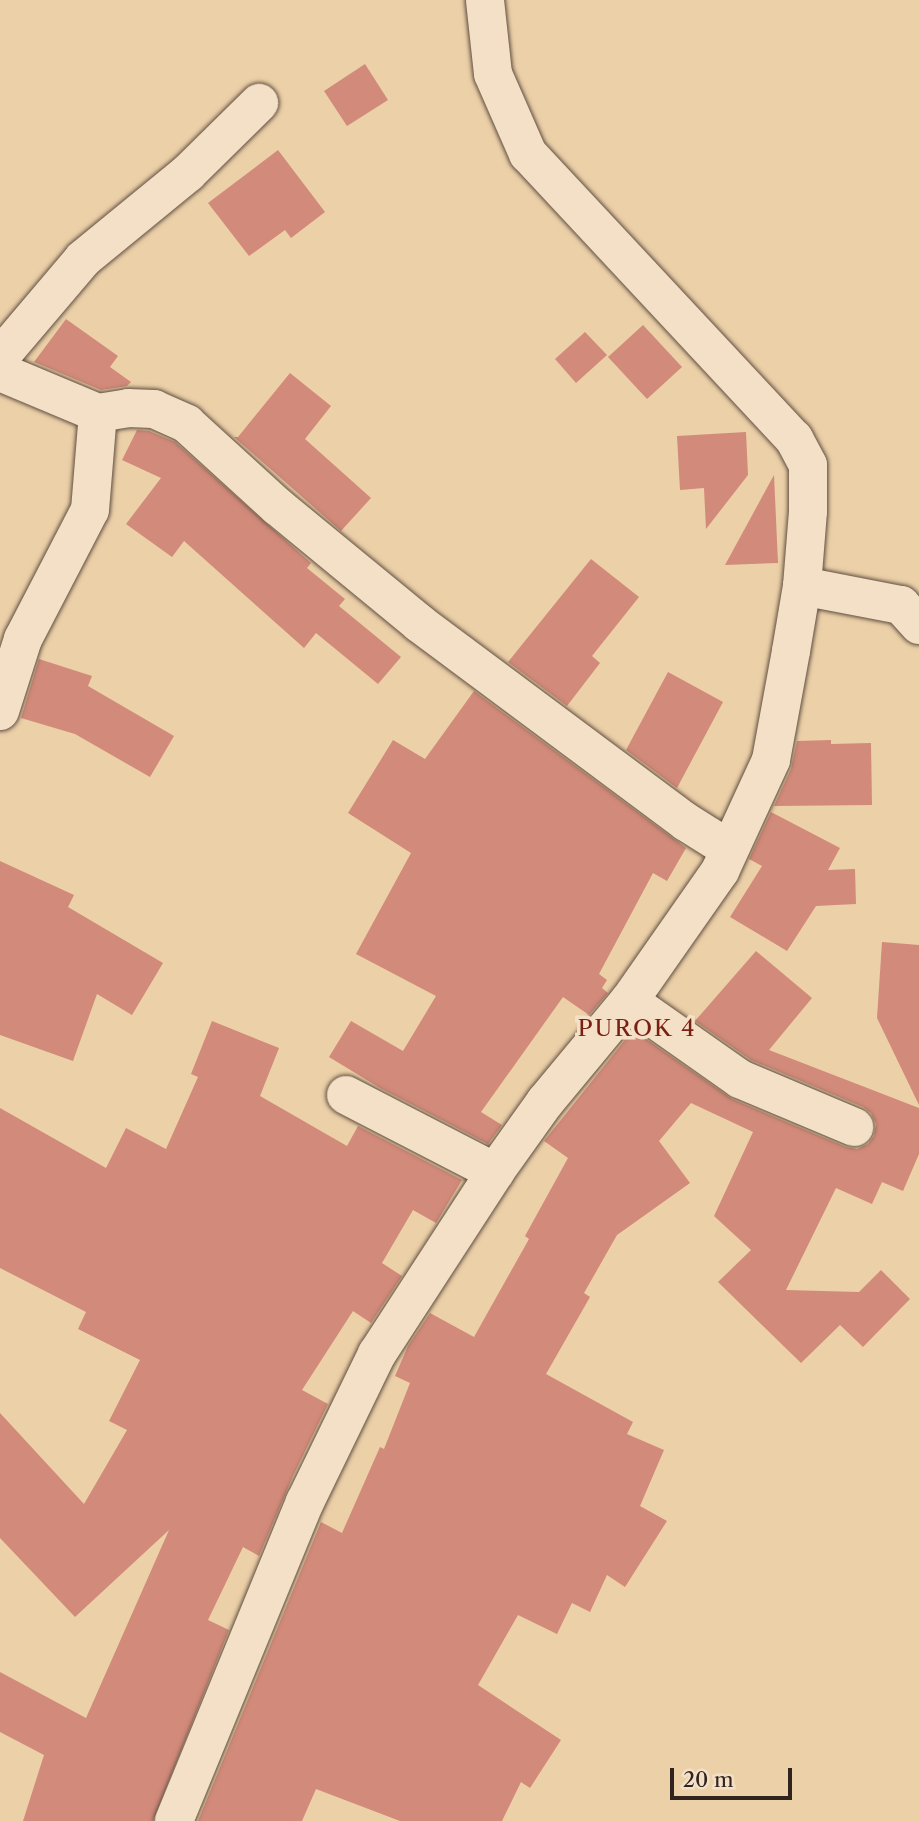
<!DOCTYPE html>
<html>
<head>
<meta charset="utf-8">
<style>
	body { margin:0 }
	#map { position:relative; width:919px; height:1821px; overflow:hidden; background:#ecd0a8; font-family:"Libre Caslon Text",serif }
	div>[style] { position:absolute }
	.building>* { inset:0; background:#d28a7a }
	.roads { filter:drop-shadow(0 0 2px #604f41) drop-shadow(0 0 2px #604f41) }
	.street>* { height:38px; margin:-19px; padding:0 19px; transform-origin:19px; border-radius:19px; background:#f3e0c6 }
	span { translate:-50% -50%; white-space:nowrap; text-align:center; line-height:1.15; -webkit-text-stroke:7px #f3e0c6; paint-order:stroke }
	.neighbourhood-label { font-size:23px; color:#7a1f14; letter-spacing:2px }
	.scale { position:absolute; left:670px; top:1768px; width:122px; height:32px; box-sizing:border-box; border:4px solid #31241f; border-top:0; padding-left:9px; font-size:21px; line-height:24px; white-space:nowrap; color:#31241f; -webkit-text-stroke:5px #f3e0c6; paint-order:stroke }
</style>
</head>
<body>
<div id="map">
	<div class="building">
		<div style="clip-path:polygon(365px 64px,388px 100px,347px 126px,324px 91px)"></div>
		<div style="clip-path:polygon(278px 150px,325px 212px,291px 238px,285px 230px,249px 256px,208px 203px)"></div>
		<div style="clip-path:polygon(66px 319px,118px 356px,110px 367px,131px 382px,127px 386px,101px 390px,34px 362px)"></div>
		<div style="clip-path:polygon(643px 325px,682px 367px,647px 399px,608px 357px)"></div>
		<div style="clip-path:polygon(585px 332px,607px 355px,576px 383px,555px 359px)"></div>
		<div style="clip-path:polygon(290px 373px,331px 406px,305px 439px,371px 498px,341px 531px,234px 437px,238px 437px)"></div>
		<div style="clip-path:polygon(137px 430px,149px 431px,175px 442px,311px 563px,307px 568px,345px 599px,339px 606px,401px 657px,378px 684px,316px 633px,304px 648px,184px 541px,172px 557px,126px 524px,161px 478px,122px 460px)"></div>
		<div style="clip-path:polygon(746px 432px,748px 475px,706px 529px,704px 488px,680px 490px,677px 436px)"></div>
		<div style="clip-path:polygon(774px 475px,778px 563px,725px 565px)"></div>
		<div style="clip-path:polygon(591px 559px,639px 597px,592px 656px,600px 663px,567px 706px,508px 662px)"></div>
		<div style="clip-path:polygon(39px 659px,92px 676px,88px 686px,174px 736px,150px 777px,75px 734px,21px 718px)"></div>
		<div style="clip-path:polygon(668px 672px,723px 702px,677px 788px,626px 750px)"></div>
		<div style="clip-path:polygon(474px 691px,686px 848px,667px 881px,653px 873px,599px 974px,607px 980px,602px 988px,608px 993px,589px 1015px,563px 997px,481px 1112px,502px 1125px,488px 1144px,380px 1088px,329px 1057px,351px 1021px,403px 1051px,436px 996px,356px 954px,411px 853px,348px 813px,393px 740px,425px 759px)"></div>
		<div style="clip-path:polygon(831px 740px,831px 744px,871px 743px,872px 805px,774px 806px,791px 769px,797px 741px)"></div>
		<div style="clip-path:polygon(771px 812px,840px 848px,828px 870px,855px 869px,856px 904px,816px 906px,787px 951px,730px 917px,762px 866px,749px 859px)"></div>
		<div style="clip-path:polygon(0 861px,74px 895px,68px 907px,163px 963px,132px 1015px,97px 994px,73px 1061px,0 1035px)"></div>
		<div style="clip-path:polygon(882px 942px,919px 945px,919px 1105px,877px 1018px)"></div>
		<div style="clip-path:polygon(756px 951px,812px 998px,769px 1050px,919px 1108px,919px 1154px,903px 1191px,882px 1182px,872px 1204px,836px 1188px,786px 1290px,859px 1292px,881px 1270px,910px 1299px,863px 1347px,840px 1325px,801px 1363px,718px 1282px,751px 1250px,714px 1216px,753px 1132px,691px 1103px,659px 1141px,690px 1183px,617px 1235px,584px 1293px,590px 1297px,546px 1374px,633px 1422px,627px 1434px,664px 1450px,640px 1506px,667px 1521px,625px 1587px,607px 1575px,590px 1612px,572px 1603px,557px 1634px,518px 1615px,478px 1685px,561px 1740px,530px 1788px,521px 1782px,502px 1821px,400px 1821px,316px 1789px,302px 1821px,198px 1821px,321px 1522px,342px 1533px,380px 1447px,384px 1449px,410px 1383px,395px 1376px,408px 1346px,430px 1313px,474px 1337px,529px 1239px,525px 1236px,568px 1158px,544px 1141px,633px 1030px,732px 1099px,846px 1147px,857px 1149px,868px 1144px,874px 1136px,876px 1124px,871px 1113px,863px 1107px,751px 1060px,695px 1021px)"></div>
		<div style="clip-path:polygon(212px 1021px,279px 1048px,260px 1096px,347px 1146px,358px 1126px,462px 1180px,436px 1223px,413px 1210px,382px 1263px,402px 1276px,371px 1323px,353px 1311px,302px 1390px,328px 1404px,293px 1476px,259px 1556px,243px 1547px,208px 1620px,229px 1630px,153px 1821px,23px 1821px,44px 1755px,0 1732px,0 1672px,86px 1718px,169px 1530px,75px 1617px,0 1538px,0 1413px,84px 1504px,127px 1430px,109px 1421px,140px 1360px,78px 1329px,86px 1312px,0 1268px,0 1108px,106px 1168px,126px 1128px,166px 1149px,198px 1077px,191px 1074px)"></div>
	</div>
	<div class="roads">
		<div class="street">
			<div style="left:0;top:357px;width:128px;rotate:-49.7deg"></div>
			<div style="left:83px;top:259px;width:136px;rotate:-39.3deg"></div>
			<div style="left:188px;top:173px;width:100px;rotate:-44.6deg"></div>
			<div style="left:0;top:372px;width:106px;rotate:22.7deg"></div>
			<div style="left:98px;top:413px;width:30px;rotate:-9deg"></div>
			<div style="left:128px;top:408px;width:26px;rotate:2deg"></div>
			<div style="left:154px;top:409px;width:36px;rotate:24deg"></div>
			<div style="left:187px;top:424px;width:123px;rotate:42.4deg"></div>
			<div style="left:278px;top:507px;width:183px;rotate:39.4deg"></div>
			<div style="left:419px;top:623px;width:333px;rotate:36.7deg"></div>
			<div style="left:686px;top:822px;width:51px;rotate:32.1deg"></div>
			<div style="left:802px;top:586px;width:101px;rotate:10.9deg"></div>
			<div style="left:901px;top:605px;width:27px;rotate:48deg"></div>
			<div style="left:0;top:711px;width:76px;rotate:-72.3deg"></div>
			<div style="left:23px;top:639px;width:145px;rotate:-62.6deg"></div>
			<div style="left:90px;top:510px;width:97px;rotate:-85.3deg"></div>
			<div style="left:629px;top:1001px;width:136px;rotate:35.1deg"></div>
			<div style="left:740px;top:1079px;width:124px;rotate:22.8deg"></div>
			<div style="left:346px;top:1095px;width:168px;rotate:27.3deg"></div>
			<div style="left:174px;top:1821px;width:345px;rotate:-67.7deg"></div>
			<div style="left:305px;top:1502px;width:165px;rotate:-64.1deg"></div>
			<div style="left:377px;top:1354px;width:217px;rotate:-57deg"></div>
			<div style="left:495px;top:1172px;width:86px;rotate:-54.5deg"></div>
			<div style="left:545px;top:1102px;width:131px;rotate:-50.3deg"></div>
			<div style="left:629px;top:1001px;width:159px;rotate:-55deg"></div>
			<div style="left:720px;top:871px;width:122px;rotate:-65.3deg"></div>
			<div style="left:771px;top:760px;width:111px;rotate:-79.6deg"></div>
			<div style="left:791px;top:651px;width:66px;rotate:-80.4deg"></div>
			<div style="left:802px;top:586px;width:75px;rotate:-85.4deg"></div>
			<div style="left:808px;top:511px;width:46px;rotate:-90deg"></div>
			<div style="left:808px;top:465px;width:30px;rotate:-118deg"></div>
			<div style="left:794px;top:439px;width:390px;rotate:-133deg"></div>
			<div style="left:528px;top:154px;width:87px;rotate:-113.6deg"></div>
			<div style="left:493px;top:74px;width:74px;rotate:-96.2deg"></div>
		</div>
	</div>
	<div class="neighbourhood-label">
		<span style="left:637px;top:1028px">PUROK 4</span>
	</div>
	<div class="scale">20 m</div>
</div>
</body>
</html>
